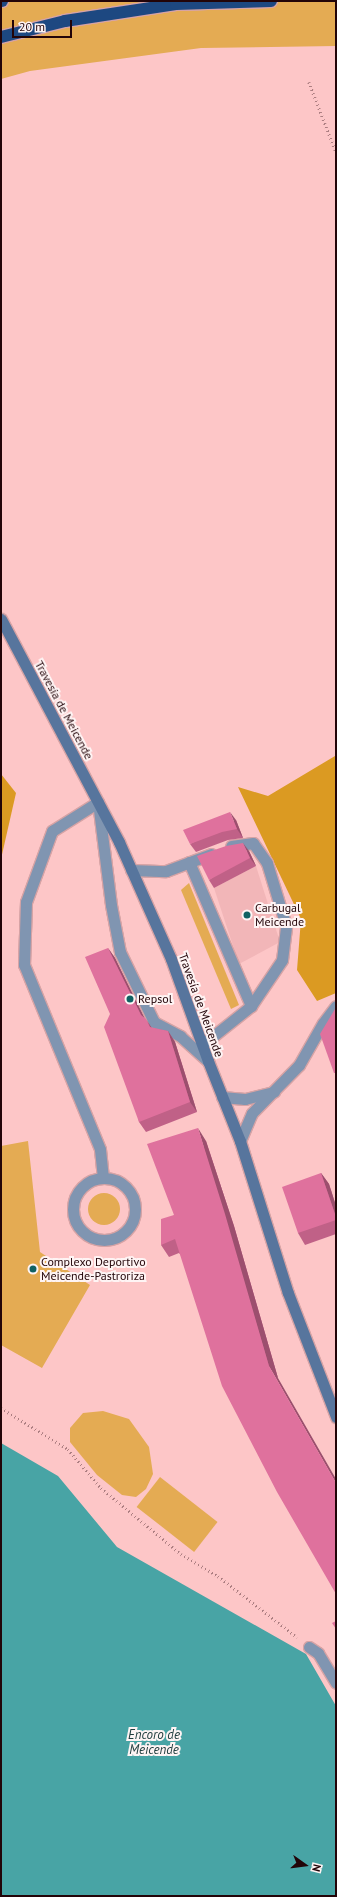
<!DOCTYPE html>
<meta charset="utf-8">
<style>
body{margin:0}
#map{position:relative;width:337px;height:1897px;overflow:hidden;background:#fdc6c7;font-family:"PT Sans",sans-serif}
div>[style]{position:absolute}
[style*='--x']{left:calc(var(--x)*1px);top:calc(var(--y)*1px);width:calc(var(--w)*1px);rotate:calc(var(--a)*1deg)}
.built>*{inset:0;background:#f2b6b8}
.green>*{inset:0;background:#e4ab53;transform-origin:0 0}
.round{border-radius:50%}
.forest>*{inset:0;background:#db9a22}
.water>*{inset:0;background:#48a4a5}
.path>*{height:2.5px;margin-top:-1.25px;transform-origin:0;background:repeating-linear-gradient(90deg,#ac7e81 0 1px,transparent 0 4px)}
.roads{filter:drop-shadow(1px 0 #d6a3a5) drop-shadow(-1px 0 #d6a3a5) drop-shadow(0 1px #d6a3a5) drop-shadow(0 -1px #d6a3a5)}
.service>*{height:11px;margin:-5.5px;padding:0 5.5px;transform-origin:5.5px;border-radius:5.5px;background:#8095b1}
.service>.ring{margin:-5.5px;padding:0;box-sizing:content-box;background:none;border:11px solid #8095b1;border-radius:50%}
.minor>*{height:11px;margin:-5.5px;padding:0 5.5px;transform-origin:5.5px;border-radius:5.5px;background:#8095b1}
.secondary>*{height:11px;margin:-5.5px;padding:0 5.5px;transform-origin:5.5px;border-radius:5.5px;background:#57759d}
.motorway>*{height:12px;margin:-6px;padding:0 6px;transform-origin:6px;border-radius:6px;background:#1d4881}
.wall>*{inset:0;background:#c06187}
.shaded-wall>*{inset:0;background:#9c4f6e}
.building>*{inset:0;background:#df719d}
.dots>*{width:11px;height:11px;translate:-50% -50%;box-sizing:border-box;border:2px solid #fef4f4;border-radius:50%}
span{translate:-50% -50%;white-space:nowrap;text-align:center;line-height:1.15;-webkit-text-stroke:4px #fef4f4;paint-order:stroke}
.street-label{font-size:12px;color:#220408}
.poi-label{font-size:12px;color:#220408}
.left{translate:0 -50%;text-align:left}
.water-label{font-size:13px;color:#1f3c3d;font-style:italic}
.frame{position:absolute;inset:0;border:2px solid #220408;pointer-events:none}
.north{position:absolute;left:285px;top:1845px;width:40px;height:40px;-webkit-text-stroke:3px #fef4f4;paint-order:stroke;rotate:104deg;font-size:11px;font-weight:700;line-height:16px;text-align:center;color:#220408}
.north::after{content:'';display:block;margin:auto;width:14px;height:18px;background:#220408;clip-path:polygon(50% 0,100% 100%,50% 72%,0 100%)}
.scale{position:absolute;left:12px;top:20px;width:60px;height:18px;box-sizing:border-box;border:2px solid #220408;border-top:0;padding-left:5px;font-size:12px;line-height:14px;white-space:nowrap;color:#220408;-webkit-text-stroke:3px #fef4f4;paint-order:stroke}
</style>
<div id="map">
<div class="built">
<i style="clip-path:polygon(256px 866px,280px 942px,239px 964px,214px 888px)"></i>
</div>
<div class="green">
<i style="clip-path:polygon(1px 1px,336px 1px,336px 46px,201px 48px,30px 71px,1px 79px)"></i>
<i style="clip-path:polygon(189px 883px,239px 1005px,231px 1009px,181px 890px)"></i>
<i style="clip-path:polygon(28px 1141px,40px 1252px,90px 1285px,42px 1368px,1px 1345px,1px 1146px)"></i>
<i class="round" style="left:88px;top:1193px;width:32px;height:32px"></i>
<i style="clip-path:polygon(103px 1411px,129px 1419px,149px 1447px,153px 1474px,146px 1489px,136px 1497px,122px 1495px,97px 1475px,70px 1442px,70px 1428px,83px 1413px)"></i>
<i style="left:160px;top:1477px;width:73px;height:38px;rotate:38deg"></i>
</div>
<div class="forest">
<i style="clip-path:polygon(335px 756px,336px 993px,317px 1001px,297px 970px,301px 919px,238px 787px,268px 796px)"></i>
<i style="clip-path:polygon(1px 774px,16px 793px,1px 859px)"></i>
</div>
<div class="water">
<i style="clip-path:polygon(1px 1443px,58px 1476px,117px 1547px,306px 1654px,336px 1706px,336px 1896px,1px 1896px)"></i>
</div>
<div class="path">
<i style="--x:309;--y:82;--w:75;--a:68.9"></i>
<i style="--x:1;--y:1408;--w:79;--a:31.5"></i>
<i style="--x:68;--y:1449;--w:51;--a:49.8"></i>
<i style="--x:101;--y:1488;--w:104;--a:39.5"></i>
<i style="--x:181;--y:1554;--w:43;--a:30.7"></i>
<i style="--x:218;--y:1576;--w:100;--a:37.7"></i>
</div>
<div class="roads">
<div class="service">
<i style="--x:189;--y:862;--w:157;--a:66.7"></i>
<i style="--x:131;--y:870;--w:35;--a:2"></i>
<i style="--x:166;--y:871;--w:48;--a:-20.7"></i>
<i style="--x:202;--y:1045;--w:63;--a:-38.5"></i>
<i style="--x:251;--y:1006;--w:55;--a:-56"></i>
<i style="--x:282;--y:960;--w:34;--a:-83"></i>
<i style="--x:286;--y:926;--w:66;--a:-106.8"></i>
<i style="--x:267;--y:863;--w:24;--a:-125"></i>
<i style="--x:253;--y:843;--w:22;--a:172"></i>
<i style="--x:103;--y:1178;--w:29;--a:-96"></i>
<i style="--x:100;--y:1149;--w:199;--a:-112.4"></i>
<i style="--x:24;--y:965;--w:63;--a:-88.2"></i>
<i style="--x:26;--y:902;--w:76;--a:-69.9"></i>
<i style="--x:52;--y:831;--w:54;--a:-32.2"></i>
<i style="--x:98;--y:802;--w:104;--a:82.8"></i>
<i style="--x:111;--y:905;--w:48;--a:79.2"></i>
<i style="--x:120;--y:952;--w:78;--a:64.1"></i>
<i style="--x:154;--y:1022;--w:30;--a:28"></i>
<i style="--x:180;--y:1036;--w:38;--a:42"></i>
<i class="ring" style="left:73px;top:1178px;width:51px;height:51px"></i>
</div>
<div class="minor">
<i style="--x:222;--y:1097;--w:23;--a:5"></i>
<i style="--x:245;--y:1099;--w:30;--a:-14"></i>
<i style="--x:240;--y:1141;--w:30;--a:-67"></i>
<i style="--x:252;--y:1113;--w:67;--a:-45.6"></i>
<i style="--x:299;--y:1065;--w:48;--a:-60.3"></i>
<i style="--x:323;--y:1023;--w:21;--a:-53"></i>
<i style="--x:309;--y:1647;--w:11;--a:34"></i>
<i style="--x:318;--y:1653;--w:35;--a:59"></i>
</div>
<div class="secondary">
<i style="--x:1;--y:619;--w:252;--a:62.1"></i>
<i style="--x:119;--y:842;--w:128;--a:66"></i>
<i style="--x:171;--y:959;--w:109;--a:70.1"></i>
<i style="--x:208;--y:1061;--w:86;--a:68.2"></i>
<i style="--x:240;--y:1141;--w:159;--a:72.5"></i>
<i style="--x:288;--y:1293;--w:133;--a:68.8"></i>
</div>
<div class="motorway">
<i style="--x:1;--y:1;--w:1;--a:0"></i>
<i style="--x:1;--y:37;--w:66;--a:-14"></i>
<i style="--x:65;--y:21;--w:112;--a:-8.7"></i>
<i style="--x:176;--y:4;--w:95;--a:-1.8"></i>
</div>
</div>
<div class="wall">
<i style="clip-path:polygon(236px 820px,243px 838px,228px 840px,196px 852px,190px 844px)"></i>
<i style="clip-path:polygon(249px 851px,256px 866px,214px 888px,209px 880px)"></i>
<i style="clip-path:polygon(108px 948px,115px 958px,144px 1018px,152px 1028px,168px 1031px,175px 1042px,197px 1112px,146px 1132px,139px 1122px)"></i>
<i style="clip-path:polygon(206px 1141px,234px 1226px,278px 1378px,179px 1253px,169px 1257px,161px 1245px)"></i>
<i style="clip-path:polygon(321px 1173px,329px 1184px,336px 1206px,336px 1234px,305px 1245px,298px 1233px)"></i>
</div>
<div class="shaded-wall">
<i style="clip-path:polygon(230px 812px,236px 820px,243px 838px,237px 829px)"></i>
<i style="clip-path:polygon(243px 843px,249px 851px,256px 866px,250px 858px)"></i>
<i style="clip-path:polygon(108px 948px,115px 958px,148px 1025px,141px 1015px)"></i>
<i style="clip-path:polygon(146px 1019px,153px 1030px,150px 1027px)"></i>
<i style="clip-path:polygon(168px 1031px,175px 1042px,197px 1112px,190px 1102px)"></i>
<i style="clip-path:polygon(198px 1128px,206px 1141px,234px 1226px,278px 1378px,336px 1479px,336px 1483px,269px 1366px)"></i>
<i style="clip-path:polygon(321px 1173px,329px 1184px,336px 1206px,336px 1217px)"></i>
</div>
<div class="building">
<i style="clip-path:polygon(230px 812px,237px 829px,222px 832px,190px 844px,183px 830px)"></i>
<i style="clip-path:polygon(243px 843px,250px 858px,209px 880px,197px 856px,226px 846px)"></i>
<i style="clip-path:polygon(108px 948px,141px 1015px,146px 1019px,150px 1027px,168px 1031px,190px 1102px,139px 1122px,104px 1027px,110px 1014px,85px 957px)"></i>
<i style="clip-path:polygon(335px 1009px,336px 1009px,336px 1073px,334px 1073px,320px 1034px)"></i>
<i style="clip-path:polygon(198px 1128px,225px 1214px,269px 1366px,336px 1483px,336px 1594px,277px 1492px,222px 1386px,175px 1239px,161px 1245px,161px 1219px,174px 1215px,147px 1144px)"></i>
<i style="clip-path:polygon(321px 1173px,336px 1217px,336px 1220px,298px 1233px,282px 1187px)"></i>
<i style="clip-path:polygon(336px 1621px,336px 1629px,332px 1623px)"></i>
</div>
<div class="dots">
<i style="left:247px;top:915px;background:#106263"></i>
<i style="left:130px;top:999px;background:#106263"></i>
<i style="left:33px;top:1269px;background:#106263"></i>
</div>
<div class="street-label">
<span style="left:64px;top:710px;rotate:62deg">Travesía de Meicende</span>
<span style="left:201px;top:1005px;rotate:70deg">Travesía de Meicende</span>
</div>
<div class="poi-label">
<span class="left" style="left:255px;top:915px">Carbugal<br>Meicende</span>
<span class="left" style="left:138px;top:999px">Repsol</span>
<span class="left" style="left:41px;top:1269px">Complexo Deportivo<br>Meicende-Pastroriza</span>
</div>
<div class="water-label">
<span style="left:154px;top:1743px">Encoro de<br>Meicende</span>
</div>
<div class="frame"></div>
<div class="north">N</div>
<div class="scale">20 m</div>
</div>
